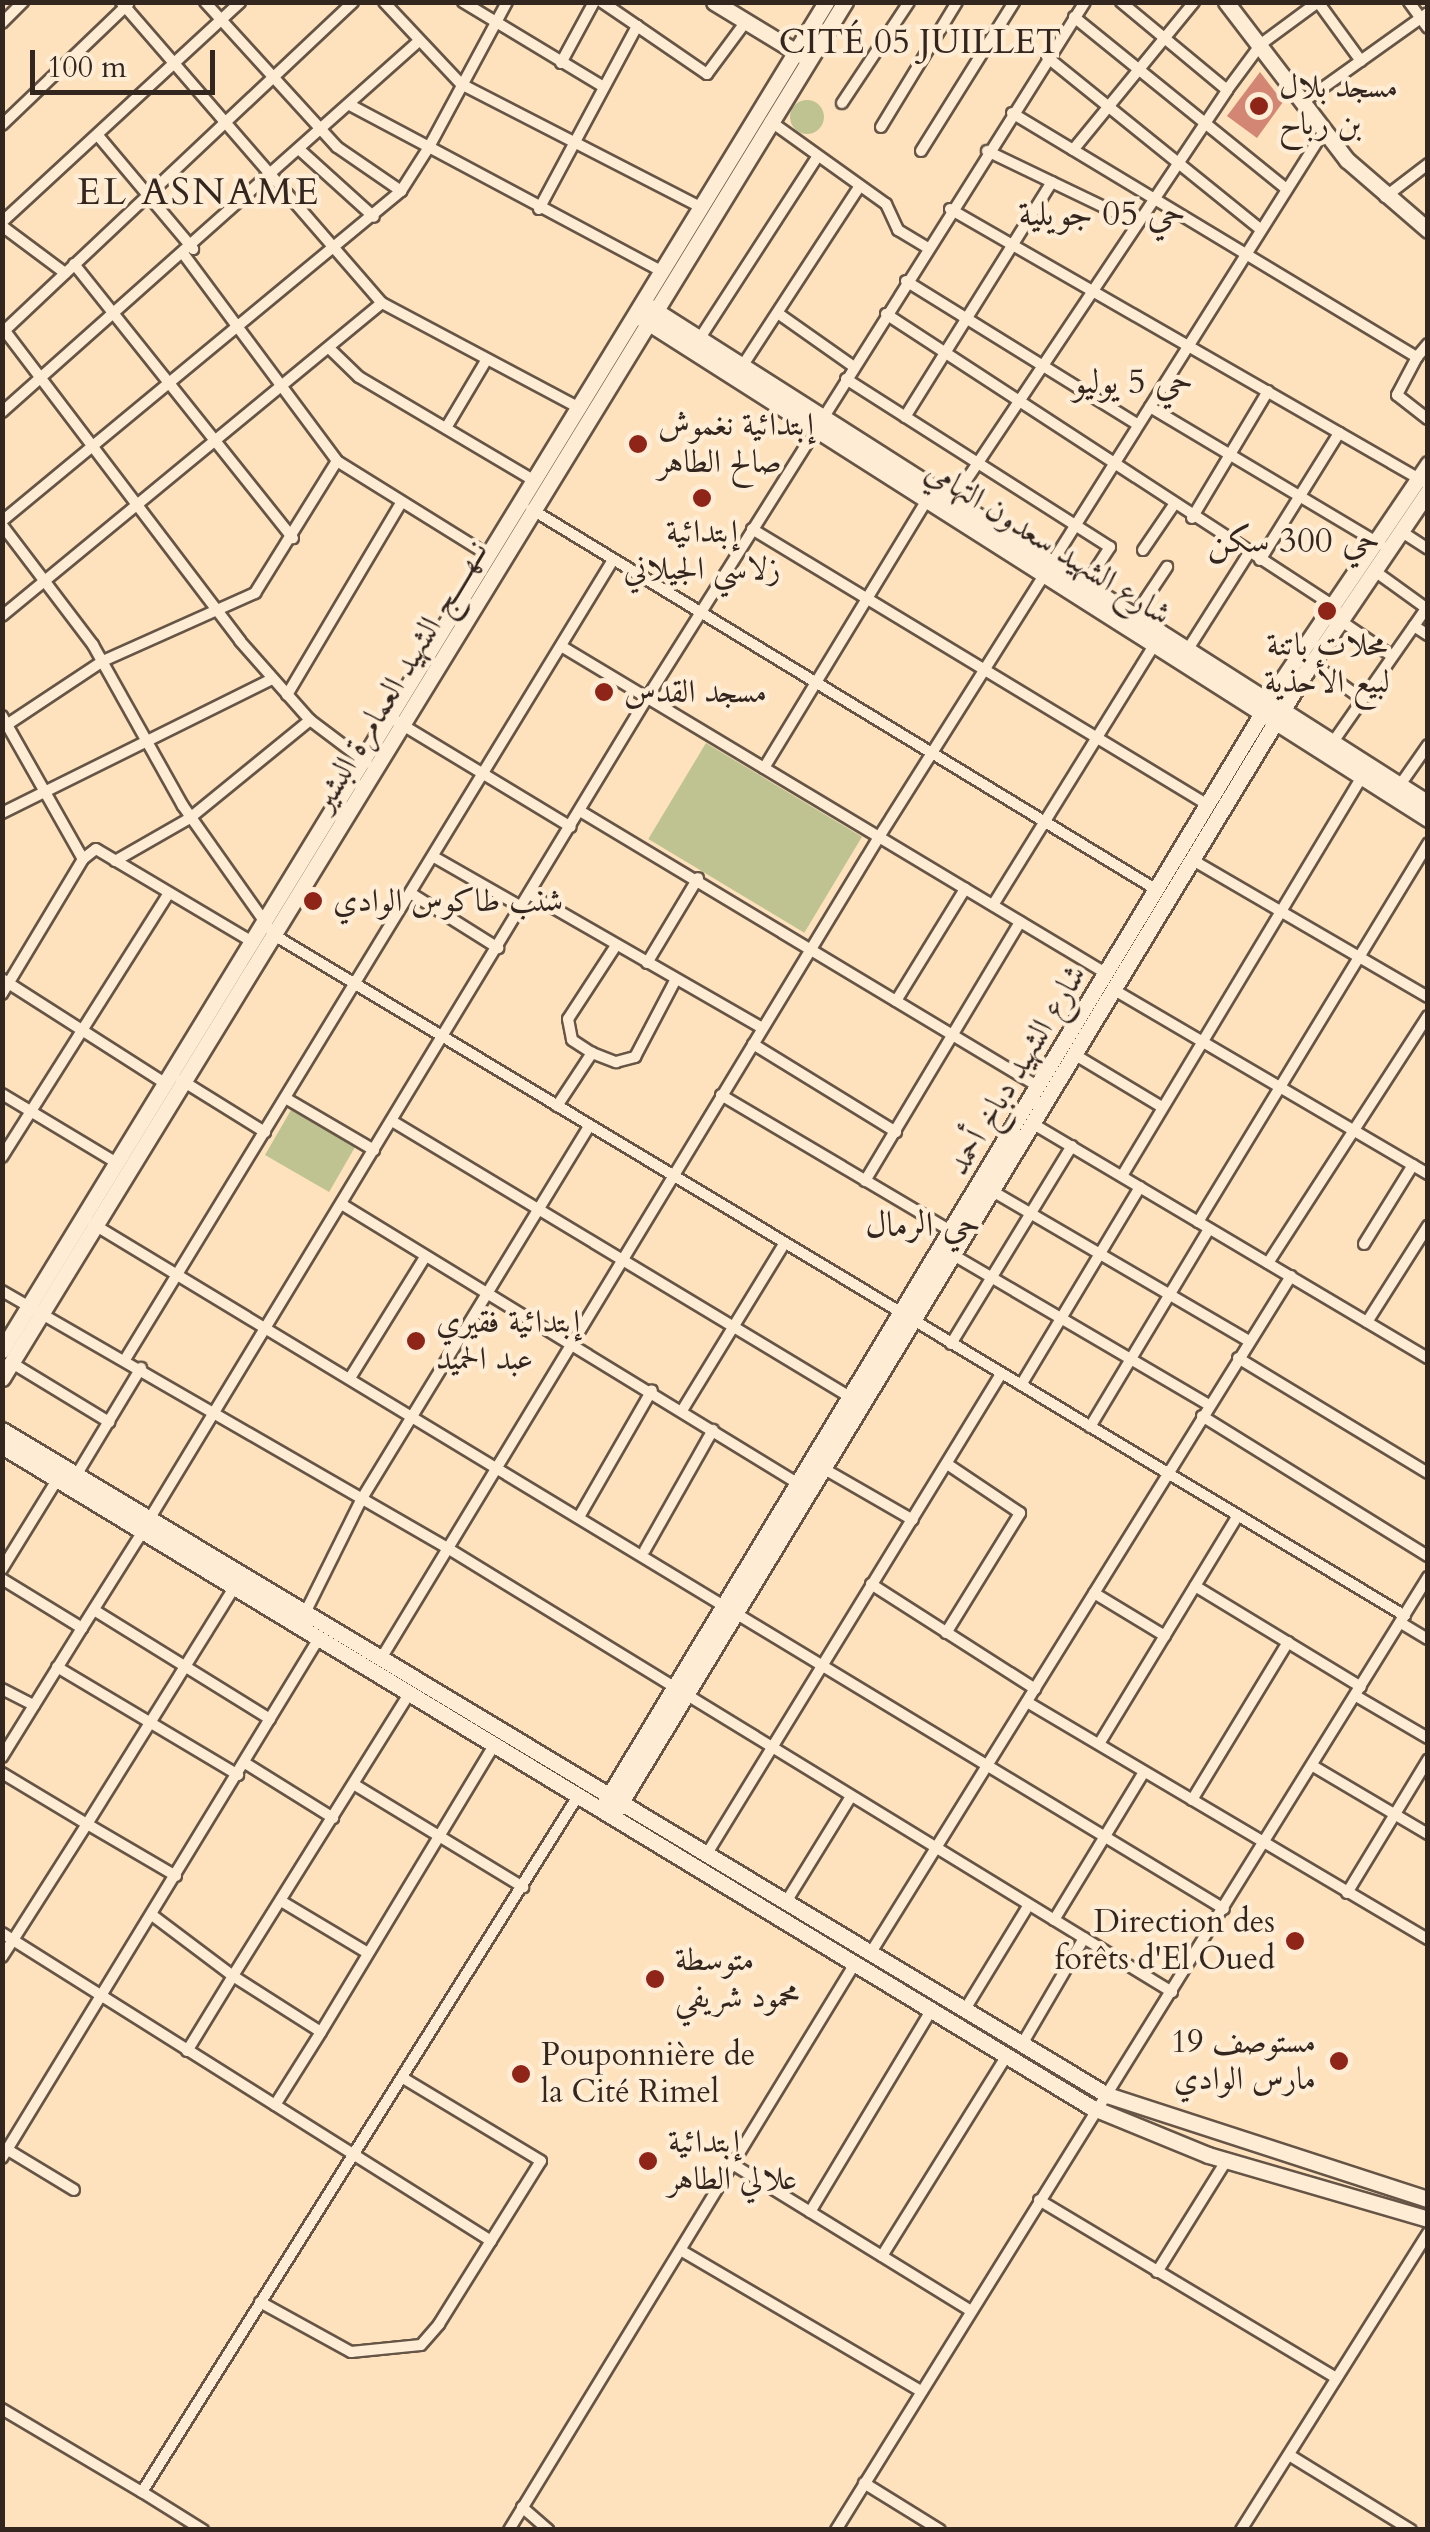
<!DOCTYPE html>
<meta charset="utf-8">
<style>
body{margin:0}
#map{position:relative;width:1430px;height:2532px;overflow:hidden;background:#fde2bd;font-family:Cardo,Amiri,serif}
div>[style]{position:absolute}
[style*='--x']{left:calc(var(--x)*1px);top:calc(var(--y)*1px);width:calc(var(--w)*1px);rotate:calc(var(--a)*1deg)}
.green>*{inset:0;background:#bfc392;transform-origin:0 0}
.round{border-radius:50%}
.building>*{inset:0;background:#d38674}
.roads{filter:drop-shadow(2px 0 #665546) drop-shadow(-2px 0 #665546) drop-shadow(0 2px #665546) drop-shadow(0 -2px #665546)}
.street>*{height:10px;margin:-5px;padding:0 5px;transform-origin:5px;border-radius:5px;background:#feecd4}
.secondary>*{height:15px;margin:-7.5px;padding:0 7.5px;transform-origin:7.5px;border-radius:7.5px;background:#feecd4}
.dots>*{width:28px;height:28px;translate:-50% -50%;box-sizing:border-box;border:5px solid #feecd4;border-radius:50%}
span{translate:-50% -50%;white-space:nowrap;text-align:center;line-height:1.15;-webkit-text-stroke:9px #feecd4;paint-order:stroke}
.poi-label{font-size:32px;color:#33261f}
.left{translate:0 -50%;text-align:left}
.right{translate:-100% -50%;text-align:right}
.street-label{font-size:32px;color:#33261f}
.neighbourhood-label{font-size:35px;color:#33261f}
.quarter-label{font-size:38px;color:#33261f;letter-spacing:2.5px}
.frame{position:absolute;inset:0;border:5px solid #33261f;pointer-events:none}
.scale{position:absolute;left:30px;top:50px;width:185px;height:45px;box-sizing:border-box;border:5px solid #33261f;border-top:0;padding-left:12px;font-size:30px;line-height:35px;white-space:nowrap;color:#33261f;-webkit-text-stroke:8px #feecd4;paint-order:stroke}
</style>
<div id="map">
<div class="green">
<i class="round" style="left:790px;top:100px;width:34px;height:34px"></i>
<i style="left:706px;top:743px;width:182px;height:112px;rotate:31deg"></i>
<i style="left:291px;top:1110px;width:74px;height:52px;rotate:30deg"></i>
</div>
<div class="building">
<i style="clip-path:polygon(1260px 72px,1283px 102px,1257px 138px,1227px 116px)"></i>
</div>
<div class="roads">
<div class="street">
<i style="--x:121;--y:2;--w:398;--a:49.1"></i>
<i style="--x:382;--y:303;--w:225;--a:28"></i>
<i style="--x:205;--y:2;--w:196;--a:47.7"></i>
<i style="--x:337;--y:147;--w:78;--a:34.5"></i>
<i style="--x:384;--y:2;--w:112;--a:46.8"></i>
<i style="--x:461;--y:84;--w:271;--a:27.2"></i>
<i style="--x:463;--y:2;--w:162;--a:31.1"></i>
<i style="--x:507;--y:2;--w:165;--a:118.3"></i>
<i style="--x:429;--y:147;--w:265;--a:28.1"></i>
<i style="--x:602;--y:2;--w:42;--a:34.4"></i>
<i style="--x:1121;--y:2;--w:138;--a:39.7"></i>
<i style="--x:1318;--y:2;--w:73;--a:53.9"></i>
<i style="--x:1409;--y:2;--w:32;--a:54"></i>
<i style="--x:1074;--y:17;--w:272;--a:39"></i>
<i style="--x:2;--y:23;--w:30;--a:-45"></i>
<i style="--x:1047;--y:57;--w:274;--a:38.9"></i>
<i style="--x:561;--y:63;--w:69;--a:-61.6"></i>
<i style="--x:1303;--y:102;--w:153;--a:-35.5"></i>
<i style="--x:842;--y:103;--w:121;--a:-56.4"></i>
<i style="--x:1012;--y:113;--w:473;--a:31.1"></i>
<i style="--x:1417;--y:357;--w:17;--a:-50"></i>
<i style="--x:770;--y:121;--w:143;--a:35.6"></i>
<i style="--x:886;--y:204;--w:29;--a:65"></i>
<i style="--x:898;--y:230;--w:33;--a:31"></i>
<i style="--x:2;--y:125;--w:175;--a:-43.8"></i>
<i style="--x:881;--y:127;--w:146;--a:-58.7"></i>
<i style="--x:100;--y:138;--w:145;--a:50"></i>
<i style="--x:1073;--y:150;--w:191;--a:-50.7"></i>
<i style="--x:301;--y:151;--w:98;--a:42.1"></i>
<i style="--x:921;--y:151;--w:176;--a:-58"></i>
<i style="--x:987;--y:151;--w:162;--a:25.6"></i>
<i style="--x:1385;--y:197;--w:54;--a:-37.5"></i>
<i style="--x:539;--y:209;--w:208;--a:-61.8"></i>
<i style="--x:637;--y:26;--w:85;--a:34.4"></i>
<i style="--x:707;--y:74;--w:62;--a:-53.5"></i>
<i style="--x:950;--y:209;--w:551;--a:29.91"></i>
<i style="--x:2;--y:222;--w:324;--a:-42.7"></i>
<i style="--x:2;--y:226;--w:79;--a:36.7"></i>
<i style="--x:185;--y:256;--w:255;--a:53.4"></i>
<i style="--x:337;--y:461;--w:178;--a:31.9"></i>
<i style="--x:74;--y:264;--w:351;--a:51.4"></i>
<i style="--x:906;--y:281;--w:273;--a:31.8"></i>
<i style="--x:779;--y:314;--w:92;--a:35.2"></i>
<i style="--x:886;--y:314;--w:533;--a:33.12"></i>
<i style="--x:2;--y:327;--w:394;--a:52.8"></i>
<i style="--x:240;--y:641;--w:106;--a:48.5"></i>
<i style="--x:310;--y:720;--w:71;--a:37"></i>
<i style="--x:3;--y:332;--w:481;--a:-43.3"></i>
<i style="--x:700;--y:338;--w:213;--a:-57.1"></i>
<i style="--x:330;--y:349;--w:40;--a:44"></i>
<i style="--x:359;--y:377;--w:204;--a:30.6"></i>
<i style="--x:1417;--y:357;--w:43;--a:117.8"></i>
<i style="--x:1397;--y:395;--w:39;--a:38"></i>
<i style="--x:743;--y:365;--w:212;--a:-56.9"></i>
<i style="--x:846;--y:379;--w:313;--a:32.5"></i>
<i style="--x:1110;--y:547;--w:44;--a:123"></i>
<i style="--x:1150;--y:407;--w:268;--a:30.8"></i>
<i style="--x:2;--y:412;--w:558;--a:-41.66"></i>
<i style="--x:905;--y:417;--w:277;--a:-58"></i>
<i style="--x:446;--y:428;--w:80;--a:-59.3"></i>
<i style="--x:953;--y:500;--w:493;--a:-56.2"></i>
<i style="--x:1227;--y:90;--w:57;--a:-53.5"></i>
<i style="--x:1261;--y:44;--w:71;--a:-36.4"></i>
<i style="--x:531;--y:509;--w:733;--a:31.33"></i>
<i style="--x:1192;--y:518;--w:148;--a:-59.1"></i>
<i style="--x:2;--y:521;--w:518;--a:-39.59"></i>
<i style="--x:401;--y:191;--w:52;--a:-57.5"></i>
<i style="--x:429;--y:147;--w:89;--a:-152"></i>
<i style="--x:2;--y:525;--w:151;--a:52.8"></i>
<i style="--x:93;--y:645;--w:184;--a:60.8"></i>
<i style="--x:183;--y:806;--w:158;--a:54.8"></i>
<i style="--x:274;--y:935;--w:1320;--a:31.05"></i>
<i style="--x:752;--y:529;--w:533;--a:31.18"></i>
<i style="--x:1402;--y:532;--w:31;--a:33"></i>
<i style="--x:1143;--y:550;--w:53;--a:-55.7"></i>
<i style="--x:1260;--y:560;--w:150;--a:-58.1"></i>
<i style="--x:1376;--y:572;--w:62;--a:35.8"></i>
<i style="--x:1135;--y:615;--w:58;--a:-56.3"></i>
<i style="--x:2;--y:616;--w:492;--a:-39.5"></i>
<i style="--x:1341;--y:621;--w:62;--a:34.5"></i>
<i style="--x:1414;--y:626;--w:17;--a:33"></i>
<i style="--x:561;--y:646;--w:637;--a:30.99"></i>
<i style="--x:1188;--y:649;--w:114;--a:-57.6"></i>
<i style="--x:1312;--y:663;--w:62;--a:35.8"></i>
<i style="--x:287;--y:695;--w:223;--a:-59.3"></i>
<i style="--x:2;--y:716;--w:164;--a:60.5"></i>
<i style="--x:83;--y:859;--w:16;--a:-38"></i>
<i style="--x:96;--y:849;--w:184;--a:30.7"></i>
<i style="--x:391;--y:718;--w:210;--a:31.2"></i>
<i style="--x:2;--y:728;--w:121;--a:-33.6"></i>
<i style="--x:103;--y:661;--w:167;--a:-24.1"></i>
<i style="--x:255;--y:593;--w:155;--a:-58.2"></i>
<i style="--x:1333;--y:742;--w:166;--a:-55.1"></i>
<i style="--x:764;--y:768;--w:314;--a:-58.7"></i>
<i style="--x:1400;--y:785;--w:49;--a:-55"></i>
<i style="--x:580;--y:811;--w:536;--a:31.02"></i>
<i style="--x:2;--y:813;--w:301;--a:-26.4"></i>
<i style="--x:434;--y:857;--w:103;--a:29.8"></i>
<i style="--x:115;--y:861;--w:86;--a:-29.8"></i>
<i style="--x:190;--y:818;--w:155;--a:-39.2"></i>
<i style="--x:1196;--y:862;--w:268;--a:30.2"></i>
<i style="--x:412;--y:894;--w:102;--a:32.1"></i>
<i style="--x:531;--y:895;--w:267;--a:29.9"></i>
<i style="--x:993;--y:905;--w:309;--a:-58.2"></i>
<i style="--x:615;--y:947;--w:86;--a:123.1"></i>
<i style="--x:568;--y:1019;--w:21;--a:79"></i>
<i style="--x:572;--y:1040;--w:24;--a:33"></i>
<i style="--x:592;--y:1053;--w:26;--a:21"></i>
<i style="--x:616;--y:1062;--w:20;--a:-15"></i>
<i style="--x:635;--y:1057;--w:88;--a:-62.3"></i>
<i style="--x:647;--y:963;--w:99;--a:-59"></i>
<i style="--x:2;--y:979;--w:195;--a:32.6"></i>
<i style="--x:1116;--y:991;--w:362;--a:30.4"></i>
<i style="--x:2;--y:994;--w:157;--a:-59"></i>
<i style="--x:896;--y:1001;--w:132;--a:-58.4"></i>
<i style="--x:753;--y:1044;--w:168;--a:31.6"></i>
<i style="--x:1077;--y:1056;--w:99;--a:31"></i>
<i style="--x:181;--y:1080;--w:99;--a:31.8"></i>
<i style="--x:2;--y:1094;--w:134;--a:31"></i>
<i style="--x:721;--y:1095;--w:269;--a:30.6"></i>
<i style="--x:287;--y:1099;--w:101;--a:30.4"></i>
<i style="--x:557;--y:1106;--w:64;--a:-56.6"></i>
<i style="--x:392;--y:1121;--w:535;--a:31.07"></i>
<i style="--x:1035;--y:1125;--w:457;--a:30.7"></i>
<i style="--x:2;--y:1157;--w:312;--a:-57.7"></i>
<i style="--x:1122;--y:1176;--w:470;--a:-59"></i>
<i style="--x:865;--y:1181;--w:302;--a:-59.1"></i>
<i style="--x:994;--y:1192;--w:295;--a:30.3"></i>
<i style="--x:343;--y:1205;--w:532;--a:31.48"></i>
<i style="--x:1198;--y:1222;--w:443;--a:-58.7"></i>
<i style="--x:93;--y:1224;--w:1322;--a:31.2"></i>
<i style="--x:1364;--y:1244;--w:93;--a:-58.2"></i>
<i style="--x:955;--y:1256;--w:294;--a:30.4"></i>
<i style="--x:1268;--y:1263;--w:294;--a:-57.1"></i>
<i style="--x:2;--y:1291;--w:516;--a:29.99"></i>
<i style="--x:449;--y:1549;--w:848;--a:31.5"></i>
<i style="--x:1367;--y:1322;--w:114;--a:-57.6"></i>
<i style="--x:951;--y:1344;--w:232;--a:-58.6"></i>
<i style="--x:126;--y:1358;--w:935;--a:-58.61"></i>
<i style="--x:1238;--y:1358;--w:222;--a:31.2"></i>
<i style="--x:12;--y:1363;--w:114;--a:31.3"></i>
<i style="--x:350;--y:1378;--w:142;--a:-58.2"></i>
<i style="--x:1021;--y:1385;--w:231;--a:-59"></i>
<i style="--x:683;--y:1409;--w:193;--a:-58.5"></i>
<i style="--x:1202;--y:1416;--w:266;--a:31.8"></i>
<i style="--x:1090;--y:1427;--w:231;--a:-59"></i>
<i style="--x:826;--y:1470;--w:100;--a:29.9"></i>
<i style="--x:77;--y:1474;--w:124;--a:-58.9"></i>
<i style="--x:579;--y:1517;--w:146;--a:-60.1"></i>
<i style="--x:150;--y:1518;--w:959;--a:-58.78"></i>
<i style="--x:647;--y:698;--w:822;--a:-57.82"></i>
<i style="--x:645;--y:1550;--w:138;--a:-60.5"></i>
<i style="--x:2;--y:1569;--w:105;--a:-58.3"></i>
<i style="--x:2;--y:1579;--w:94;--a:31.5"></i>
<i style="--x:82;--y:1628;--w:115;--a:-57.8"></i>
<i style="--x:871;--y:1584;--w:195;--a:32.6"></i>
<i style="--x:1195;--y:1586;--w:194;--a:31.3"></i>
<i style="--x:1094;--y:1593;--w:83;--a:31.2"></i>
<i style="--x:94;--y:1610;--w:207;--a:31.8"></i>
<i style="--x:306;--y:1611;--w:124;--a:-63.6"></i>
<i style="--x:361;--y:1500;--w:438;--a:-58.6"></i>
<i style="--x:1401;--y:1623;--w:31;--a:31"></i>
<i style="--x:946;--y:1633;--w:141;--a:-58.3"></i>
<i style="--x:1020;--y:1513;--w:88;--a:-146.1"></i>
<i style="--x:382;--y:1657;--w:959;--a:-58.78"></i>
<i style="--x:879;--y:837;--w:835;--a:-57.78"></i>
<i style="--x:57;--y:1667;--w:211;--a:30.8"></i>
<i style="--x:2;--y:1689;--w:36;--a:27"></i>
<i style="--x:409;--y:1694;--w:332;--a:122"></i>
<i style="--x:233;--y:1976;--w:104;--a:32.5"></i>
<i style="--x:321;--y:2032;--w:331;--a:-58.9"></i>
<i style="--x:1356;--y:1696;--w:83;--a:30.3"></i>
<i style="--x:1027;--y:1702;--w:466;--a:30.6"></i>
<i style="--x:1099;--y:1744;--w:266;--a:-58.7"></i>
<i style="--x:2;--y:1757;--w:152;--a:-58.2"></i>
<i style="--x:245;--y:1763;--w:104;--a:32"></i>
<i style="--x:1313;--y:1766;--w:134;--a:30.6"></i>
<i style="--x:2;--y:1773;--w:99;--a:31"></i>
<i style="--x:87;--y:1824;--w:138;--a:122.5"></i>
<i style="--x:13;--y:1940;--w:565;--a:32.2"></i>
<i style="--x:355;--y:1785;--w:197;--a:31.3"></i>
<i style="--x:1192;--y:1800;--w:185;--a:-58.7"></i>
<i style="--x:708;--y:1852;--w:561;--a:-58.49"></i>
<i style="--x:176;--y:1876;--w:103;--a:-149.7"></i>
<i style="--x:87;--y:1824;--w:278;--a:-58.1"></i>
<i style="--x:1347;--y:1893;--w:156;--a:-58.7"></i>
<i style="--x:281;--y:1901;--w:101;--a:30.9"></i>
<i style="--x:786;--y:1902;--w:122;--a:-58.4"></i>
<i style="--x:152;--y:1915;--w:101;--a:37"></i>
<i style="--x:233;--y:1976;--w:88;--a:121.5"></i>
<i style="--x:1054;--y:1920;--w:173;--a:-58.7"></i>
<i style="--x:2;--y:1933;--w:13;--a:32"></i>
<i style="--x:13;--y:1940;--w:20;--a:123"></i>
<i style="--x:870;--y:1954;--w:798;--a:-58.16"></i>
<i style="--x:964;--y:2011;--w:123;--a:-58.6"></i>
<i style="--x:1021;--y:2046;--w:125;--a:-59.7"></i>
<i style="--x:275;--y:2105;--w:86;--a:-57.8"></i>
<i style="--x:8;--y:2150;--w:77;--a:31.2"></i>
<i style="--x:2;--y:2158;--w:609;--a:-58.63"></i>
<i style="--x:734;--y:2165;--w:277;--a:31.6"></i>
<i style="--x:1039;--y:2200;--w:346;--a:30.9"></i>
<i style="--x:810;--y:2212;--w:235;--a:-59"></i>
<i style="--x:682;--y:2251;--w:277;--a:30.4"></i>
<i style="--x:882;--y:2256;--w:234;--a:-58.1"></i>
<i style="--x:1157;--y:2272;--w:131;--a:-58.1"></i>
<i style="--x:260;--y:2302;--w:104;--a:28.8"></i>
<i style="--x:351;--y:2352;--w:70;--a:-5.7"></i>
<i style="--x:421;--y:2345;--w:28;--a:-49"></i>
<i style="--x:439;--y:2324;--w:192;--a:-58"></i>
<i style="--x:541;--y:2161;--w:161;--a:-149"></i>
<i style="--x:2;--y:2409;--w:163;--a:30.7"></i>
<i style="--x:142;--y:2492;--w:818;--a:-57.94"></i>
<i style="--x:1289;--y:2455;--w:143;--a:31.6"></i>
<i style="--x:864;--y:2483;--w:89;--a:31.7"></i>
<i style="--x:142;--y:2492;--w:72;--a:31.9"></i>
<i style="--x:522;--y:2507;--w:35;--a:41"></i>
<i style="--x:509;--y:2530;--w:662;--a:-58.59"></i>
<i style="--x:836;--y:2530;--w:1122;--a:-58.15"></i>
<i style="--x:1241;--y:2530;--w:351;--a:-57.8"></i>
</div>
<div class="secondary">
<i style="--x:714;--y:2;--w:102;--a:31.3"></i>
<i style="--x:1226;--y:2;--w:199;--a:52.6"></i>
<i style="--x:1347;--y:160;--w:107;--a:40.8"></i>
<i style="--x:647;--y:305;--w:926;--a:32.52"></i>
<i style="--x:641;--y:318;--w:933;--a:32.48"></i>
<i style="--x:2;--y:1350;--w:1580;--a:-58.56"></i>
<i style="--x:2;--y:1378;--w:1614;--a:-58.51"></i>
<i style="--x:2;--y:1430;--w:1290;--a:31.04"></i>
<i style="--x:1107;--y:2095;--w:337;--a:18"></i>
<i style="--x:2;--y:1446;--w:1274;--a:31.26"></i>
<i style="--x:1091;--y:2107;--w:126;--a:22.3"></i>
<i style="--x:1208;--y:2155;--w:229;--a:16.2"></i>
<i style="--x:604;--y:1804;--w:1313;--a:-58.9"></i>
<i style="--x:1282;--y:680;--w:261;--a:-55.9"></i>
<i style="--x:615;--y:1812;--w:1332;--a:-58.79"></i>
<i style="--x:1305;--y:673;--w:220;--a:-55.9"></i>
</div>
</div>
<div class="dots">
<i style="left:1259px;top:106px;background:#8f2418"></i>
<i style="left:638px;top:444px;background:#8f2418"></i>
<i style="left:702px;top:498px;background:#8f2418"></i>
<i style="left:1327px;top:611px;background:#8f2418"></i>
<i style="left:604px;top:692px;background:#8f2418"></i>
<i style="left:313px;top:901px;background:#8f2418"></i>
<i style="left:416px;top:1341px;background:#8f2418"></i>
<i style="left:1295px;top:1941px;background:#8f2418"></i>
<i style="left:655px;top:1979px;background:#8f2418"></i>
<i style="left:1339px;top:2061px;background:#8f2418"></i>
<i style="left:521px;top:2074px;background:#8f2418"></i>
<i style="left:648px;top:2161px;background:#8f2418"></i>
</div>
<div class="poi-label">
<span class="left" style="left:1279px;top:106px">مسجد بلال<br>بن رباح</span>
<span class="left" style="left:658px;top:444px">إبتدائية نغموش<br>صالح الطاهر</span>
<span style="left:702px;top:551px">إبتدائية<br>زلاسي الجيلاني</span>
<span style="left:1327px;top:664px">محلات باتنة<br>لبيع الأحذية</span>
<span class="left" style="left:624px;top:692px">مسجد القدس</span>
<span class="left" style="left:333px;top:901px">شنب طاكوس الوادي</span>
<span class="left" style="left:436px;top:1341px">إبتدائية فقيري<br>عبد الحميد</span>
<span class="right" style="left:1275px;top:1941px">Direction des<br>forêts d'El Oued</span>
<span class="left" style="left:675px;top:1979px">متوسطة<br>محمود شريفي</span>
<span class="right" style="left:1316px;top:2061px">مستوصف 19<br>مارس الوادي</span>
<span class="left" style="left:541px;top:2074px">Pouponnière de<br>la Cité Rimel</span>
<span class="left" style="left:668px;top:2161px">إبتدائية<br>علالي الطاهر</span>
</div>
<div class="street-label">
<span style="left:1048px;top:543px;rotate:32deg">شارع الشهيد سعدون التهامي</span>
<span style="left:400px;top:676px;rotate:-59deg">نــهـــــج الشهيد العمامرة البشير</span>
<span style="left:1017px;top:1070px;rotate:-59deg">شارع الشهيد دباخ أحمد</span>
</div>
<div class="neighbourhood-label">
<span style="left:920px;top:42px">CITÉ 05 JUILLET</span>
<span style="left:1102px;top:214px">حي 05 جويلية</span>
<span style="left:1133px;top:382px">حي 5 يوليو</span>
<span style="left:1294px;top:541px">حي 300 سكن</span>
<span style="left:923px;top:1225px">حي الرمال</span>
</div>
<div class="quarter-label">
<span style="left:199px;top:193px">EL ASNAME</span>
</div>
<div class="frame"></div>
<div class="scale">100 m</div>
</div>
